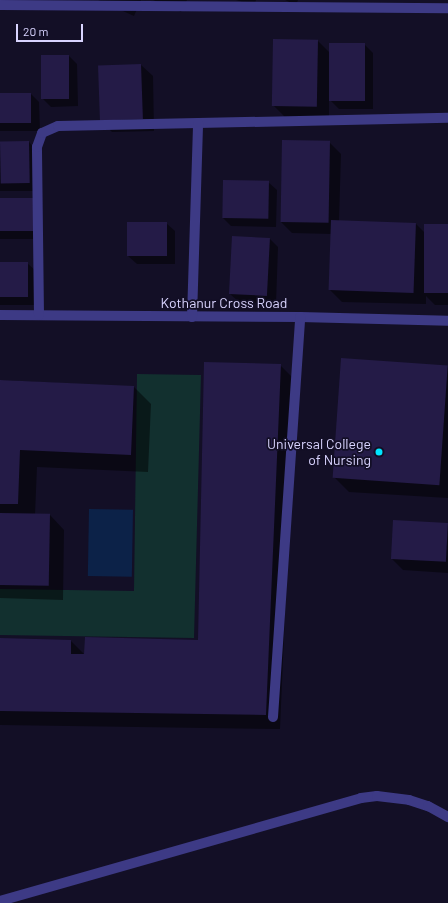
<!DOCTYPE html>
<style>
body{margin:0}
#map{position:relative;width:448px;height:903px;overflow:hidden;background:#130f26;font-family:Barlow,sans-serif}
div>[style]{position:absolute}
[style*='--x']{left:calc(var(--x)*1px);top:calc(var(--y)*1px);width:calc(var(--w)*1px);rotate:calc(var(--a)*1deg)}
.green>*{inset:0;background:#12302f}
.water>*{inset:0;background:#0c2248;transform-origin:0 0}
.shadow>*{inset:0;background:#0007}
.building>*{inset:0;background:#241b47;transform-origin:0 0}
.minor>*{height:10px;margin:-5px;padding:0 5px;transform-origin:5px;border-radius:5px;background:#3d3a85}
.dots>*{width:11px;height:11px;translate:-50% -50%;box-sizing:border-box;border:2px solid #130f26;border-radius:50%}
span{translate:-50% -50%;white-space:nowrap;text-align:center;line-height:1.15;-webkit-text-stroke:3.5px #130f26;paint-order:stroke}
.street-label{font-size:14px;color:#d9d4ff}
.poi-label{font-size:14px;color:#d9d4ff}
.right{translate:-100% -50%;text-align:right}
.scale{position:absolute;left:16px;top:24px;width:67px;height:18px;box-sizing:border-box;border:2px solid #d9d4ff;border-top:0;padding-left:5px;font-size:12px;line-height:14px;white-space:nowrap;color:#d9d4ff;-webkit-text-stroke:3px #130f26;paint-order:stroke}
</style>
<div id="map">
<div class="green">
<i style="clip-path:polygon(137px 374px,201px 375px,194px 638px,0 635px,0 589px,134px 591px)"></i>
</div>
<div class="water">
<i style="left:89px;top:509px;width:44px;height:67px;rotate:1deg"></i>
</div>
<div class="shadow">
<i style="clip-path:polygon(98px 0,141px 0,134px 16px)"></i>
<i style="clip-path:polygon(153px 0,187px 0,181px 12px)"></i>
<i style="clip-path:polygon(236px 0,256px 0,254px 6px)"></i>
<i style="clip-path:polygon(285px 0,298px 0,296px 5px)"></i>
<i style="clip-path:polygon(318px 41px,330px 53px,364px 44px,373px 53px,373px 109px,339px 109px,329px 99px,329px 118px,285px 117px,273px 105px)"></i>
<i style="clip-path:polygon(69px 56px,77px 64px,78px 106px,51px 107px,42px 98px)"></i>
<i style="clip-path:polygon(141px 65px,153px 76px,154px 131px,112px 132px,100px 120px)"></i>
<i style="clip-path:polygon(0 94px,31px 94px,39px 102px,40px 131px,0 131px)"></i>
<i style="clip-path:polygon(29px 142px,37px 151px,38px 191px,0 191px,0 143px)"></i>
<i style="clip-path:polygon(329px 142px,341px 154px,339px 221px,416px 224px,425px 233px,448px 225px,448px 305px,435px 305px,426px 296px,426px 304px,342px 302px,330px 290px,332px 234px,292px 233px,281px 222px)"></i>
<i style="clip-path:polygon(224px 181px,268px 182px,277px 190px,276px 227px,231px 226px,223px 218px)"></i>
<i style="clip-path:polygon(0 200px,42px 239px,0 239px)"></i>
<i style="clip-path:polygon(166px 223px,175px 231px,175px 264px,137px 264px,128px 256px)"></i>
<i style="clip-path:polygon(270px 239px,278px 247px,276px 304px,239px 302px,230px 294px)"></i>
<i style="clip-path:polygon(0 263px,27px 263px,36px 271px,36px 305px,0 305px)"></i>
<i style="clip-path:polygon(280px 365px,295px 380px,280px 729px,0 725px,0 639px,71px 641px,85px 655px,198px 641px)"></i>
<i style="clip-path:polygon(448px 366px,448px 498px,349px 492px,334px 477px)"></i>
<i style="clip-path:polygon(0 380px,134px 387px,151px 404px,148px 472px,37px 467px,35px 515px,50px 515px,64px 530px,63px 600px,0 598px)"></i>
<i style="clip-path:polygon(448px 524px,448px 573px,403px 570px,392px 559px)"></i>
</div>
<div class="building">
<i style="left:273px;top:39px;width:45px;height:67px;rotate:1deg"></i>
<i style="left:365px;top:43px;width:58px;height:36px;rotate:90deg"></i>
<i style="left:41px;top:55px;width:28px;height:44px"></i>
<i style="left:141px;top:64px;width:55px;height:43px;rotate:88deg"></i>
<i style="left:0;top:93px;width:31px;height:30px"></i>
<i style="left:282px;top:140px;width:48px;height:82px;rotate:1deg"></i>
<i style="left:29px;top:141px;width:42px;height:29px;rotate:89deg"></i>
<i style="left:223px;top:180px;width:46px;height:38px;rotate:1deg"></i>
<i style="left:34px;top:198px;width:33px;height:34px;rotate:90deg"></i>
<i style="left:331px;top:220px;width:85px;height:70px;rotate:2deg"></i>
<i style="left:127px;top:222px;width:40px;height:34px"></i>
<i style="left:424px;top:224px;width:24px;height:69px"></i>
<i style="left:232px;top:236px;width:38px;height:58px;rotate:3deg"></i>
<i style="left:0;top:262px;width:28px;height:35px"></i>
<i style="left:341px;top:358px;width:107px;height:120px;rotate:4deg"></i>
<i style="clip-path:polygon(204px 362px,281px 364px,266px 715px,0 711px,0 638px,71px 640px,71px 654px,84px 654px,85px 637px,198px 640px)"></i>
<i style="clip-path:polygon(0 380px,134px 386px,131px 455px,20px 450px,18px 504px,0 504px)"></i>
<i style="left:0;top:513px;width:50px;height:72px;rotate:1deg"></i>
<i style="left:393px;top:520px;width:55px;height:39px;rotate:3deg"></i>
</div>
<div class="minor">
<i style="--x:0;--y:5;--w:448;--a:0.4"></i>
<i style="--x:0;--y:315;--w:300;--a:0.4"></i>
<i style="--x:300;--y:317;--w:148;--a:1.5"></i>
<i style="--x:39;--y:315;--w:168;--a:-90.7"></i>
<i style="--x:37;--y:147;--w:15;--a:-70"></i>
<i style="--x:42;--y:133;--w:17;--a:-24"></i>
<i style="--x:58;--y:126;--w:390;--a:-1.2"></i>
<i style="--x:192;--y:317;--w:194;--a:-88.2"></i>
<i style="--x:273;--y:717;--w:401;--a:-86.1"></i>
<i style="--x:0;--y:901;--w:375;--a:-15.9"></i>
<i style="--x:361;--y:798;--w:16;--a:-7"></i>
<i style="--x:377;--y:796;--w:32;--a:7"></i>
<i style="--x:409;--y:800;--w:20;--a:18"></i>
<i style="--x:428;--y:806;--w:23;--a:29"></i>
</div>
<div class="dots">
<i style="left:379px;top:452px;background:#00e5ff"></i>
</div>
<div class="street-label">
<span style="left:224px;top:303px">Kothanur Cross Road</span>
</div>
<div class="poi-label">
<span class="right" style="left:371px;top:452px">Universal College<br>of Nursing</span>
</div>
<div class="scale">20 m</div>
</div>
